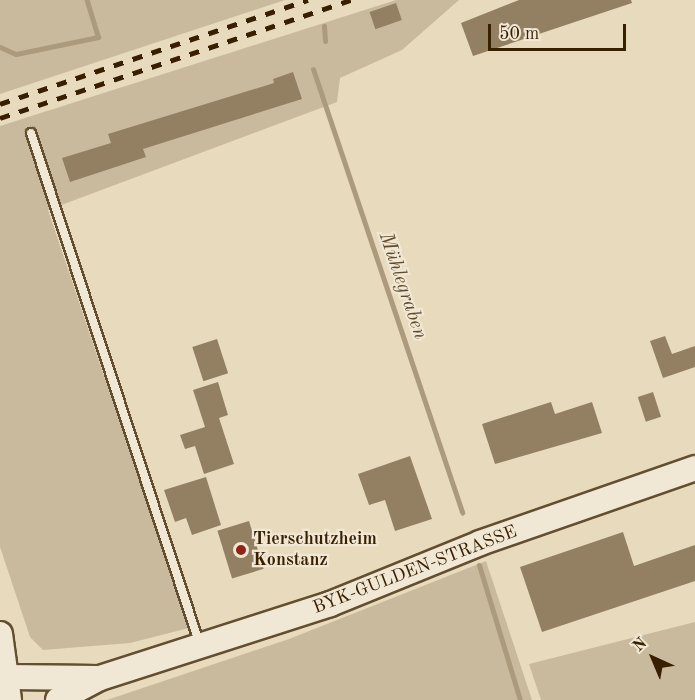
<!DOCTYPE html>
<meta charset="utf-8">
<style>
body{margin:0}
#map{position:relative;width:695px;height:700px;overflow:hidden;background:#e8dabd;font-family:"Old Standard TT",serif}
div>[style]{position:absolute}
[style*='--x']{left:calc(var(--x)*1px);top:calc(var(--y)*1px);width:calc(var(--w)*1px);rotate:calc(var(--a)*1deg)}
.green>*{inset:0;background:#caba9d}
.stream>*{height:5px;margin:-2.5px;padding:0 2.5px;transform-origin:2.5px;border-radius:2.5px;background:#ac9a7d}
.building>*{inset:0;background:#938062;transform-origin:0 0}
.roads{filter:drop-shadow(2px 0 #634e2f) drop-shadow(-2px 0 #634e2f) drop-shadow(0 2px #634e2f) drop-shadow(0 -2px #634e2f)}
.lane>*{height:8px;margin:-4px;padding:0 4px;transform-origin:4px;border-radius:4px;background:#f0e7d4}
.secondary>*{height:24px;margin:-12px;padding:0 12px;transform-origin:12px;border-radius:12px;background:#f0e7d4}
.rail>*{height:4.5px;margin-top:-2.25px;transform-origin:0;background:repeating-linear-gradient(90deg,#371f00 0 10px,transparent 0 20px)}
.dots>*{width:16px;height:16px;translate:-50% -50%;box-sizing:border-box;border:3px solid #f0e7d4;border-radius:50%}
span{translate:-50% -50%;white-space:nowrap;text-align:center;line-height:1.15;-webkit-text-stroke:4.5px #f0e7d4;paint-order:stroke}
.poi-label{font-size:18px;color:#371f00;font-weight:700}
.left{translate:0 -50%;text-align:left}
.street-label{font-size:18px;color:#371f00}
.water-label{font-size:20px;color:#604a2c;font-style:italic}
.north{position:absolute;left:623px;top:628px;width:60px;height:60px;-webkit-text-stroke:4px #f0e7d4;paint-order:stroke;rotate:316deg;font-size:16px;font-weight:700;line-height:24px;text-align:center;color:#371f00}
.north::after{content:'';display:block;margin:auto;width:21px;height:27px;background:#371f00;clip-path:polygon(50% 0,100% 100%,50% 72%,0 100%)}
.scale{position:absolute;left:488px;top:24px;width:138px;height:27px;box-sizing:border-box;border:3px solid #371f00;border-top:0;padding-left:8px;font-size:18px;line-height:21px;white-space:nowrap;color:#371f00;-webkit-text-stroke:4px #f0e7d4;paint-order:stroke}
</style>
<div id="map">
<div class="green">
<i style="clip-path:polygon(0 0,285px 0,0 94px)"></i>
<i style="clip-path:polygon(396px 0,459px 0,402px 50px,340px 78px,337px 102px,48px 210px,189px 628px,130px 643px,43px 650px,30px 637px,0 547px,0 126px)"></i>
<i style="clip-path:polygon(486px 561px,532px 700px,107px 700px,289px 639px)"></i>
<i style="clip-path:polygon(695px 622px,695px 700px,541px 700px,529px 664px)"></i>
</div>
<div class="stream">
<i style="--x:324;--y:26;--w:15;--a:86"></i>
<i style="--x:0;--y:47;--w:17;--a:24"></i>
<i style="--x:16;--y:54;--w:84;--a:-11.7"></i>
<i style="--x:98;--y:37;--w:39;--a:-107"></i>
<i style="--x:313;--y:69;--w:468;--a:71.4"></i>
<i style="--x:479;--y:565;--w:141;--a:73.1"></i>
</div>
<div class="building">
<i style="clip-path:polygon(519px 0,631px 0,632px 3px,473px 56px,461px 23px)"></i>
<i style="left:396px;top:3px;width:18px;height:28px;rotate:71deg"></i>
<i style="clip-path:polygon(293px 72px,302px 99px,143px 149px,146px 157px,70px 182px,62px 158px,111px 143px,108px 134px,274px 83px,273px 79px)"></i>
<i style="clip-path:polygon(665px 336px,672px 354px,695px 346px,695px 367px,663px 378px,650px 341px)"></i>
<i style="left:217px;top:339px;width:36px;height:26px;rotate:72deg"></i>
<i style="clip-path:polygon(218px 382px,228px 415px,219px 418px,234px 464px,204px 474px,195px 446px,185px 449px,180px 435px,205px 427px,193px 390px)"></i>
<i style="left:653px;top:392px;width:26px;height:16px;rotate:72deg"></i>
<i style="clip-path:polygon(551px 402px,555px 414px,592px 402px,602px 433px,495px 464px,482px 424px)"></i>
<i style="clip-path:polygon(410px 456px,432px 519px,395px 531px,385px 500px,369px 505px,358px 474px)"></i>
<i style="clip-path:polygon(206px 477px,221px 525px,192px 535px,186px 518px,175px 522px,164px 490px)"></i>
<i style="left:249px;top:521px;width:50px;height:33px;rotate:73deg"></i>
<i style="clip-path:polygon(623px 532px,634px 566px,695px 545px,695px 581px,542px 632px,520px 567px)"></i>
</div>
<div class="roads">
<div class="lane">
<i style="--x:31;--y:133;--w:539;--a:71.73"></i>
</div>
<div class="secondary">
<i style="--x:0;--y:634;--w:67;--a:82.2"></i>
<i style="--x:0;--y:683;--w:9;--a:-41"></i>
<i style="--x:7;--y:677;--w:91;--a:0.6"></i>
<i style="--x:58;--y:700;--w:47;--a:-27.6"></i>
<i style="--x:100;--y:678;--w:242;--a:-17.8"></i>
<i style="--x:330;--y:604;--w:162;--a:-22.1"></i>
<i style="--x:480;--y:543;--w:228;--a:-19.2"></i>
</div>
</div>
<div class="rail">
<i style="--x:0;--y:104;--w:325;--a:-18.7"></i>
<i style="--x:0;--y:118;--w:370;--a:-18.6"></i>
</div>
<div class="dots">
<i style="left:241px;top:550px;background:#8f2418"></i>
</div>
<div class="poi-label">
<span class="left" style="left:253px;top:550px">Tierschutzheim<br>Konstanz</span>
</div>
<div class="street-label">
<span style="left:415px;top:570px;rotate:-21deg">BYK-GULDEN-STRASSE</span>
</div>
<div class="water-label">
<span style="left:402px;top:286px;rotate:71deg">Mühlegraben</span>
</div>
<div class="north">N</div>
<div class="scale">50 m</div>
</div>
